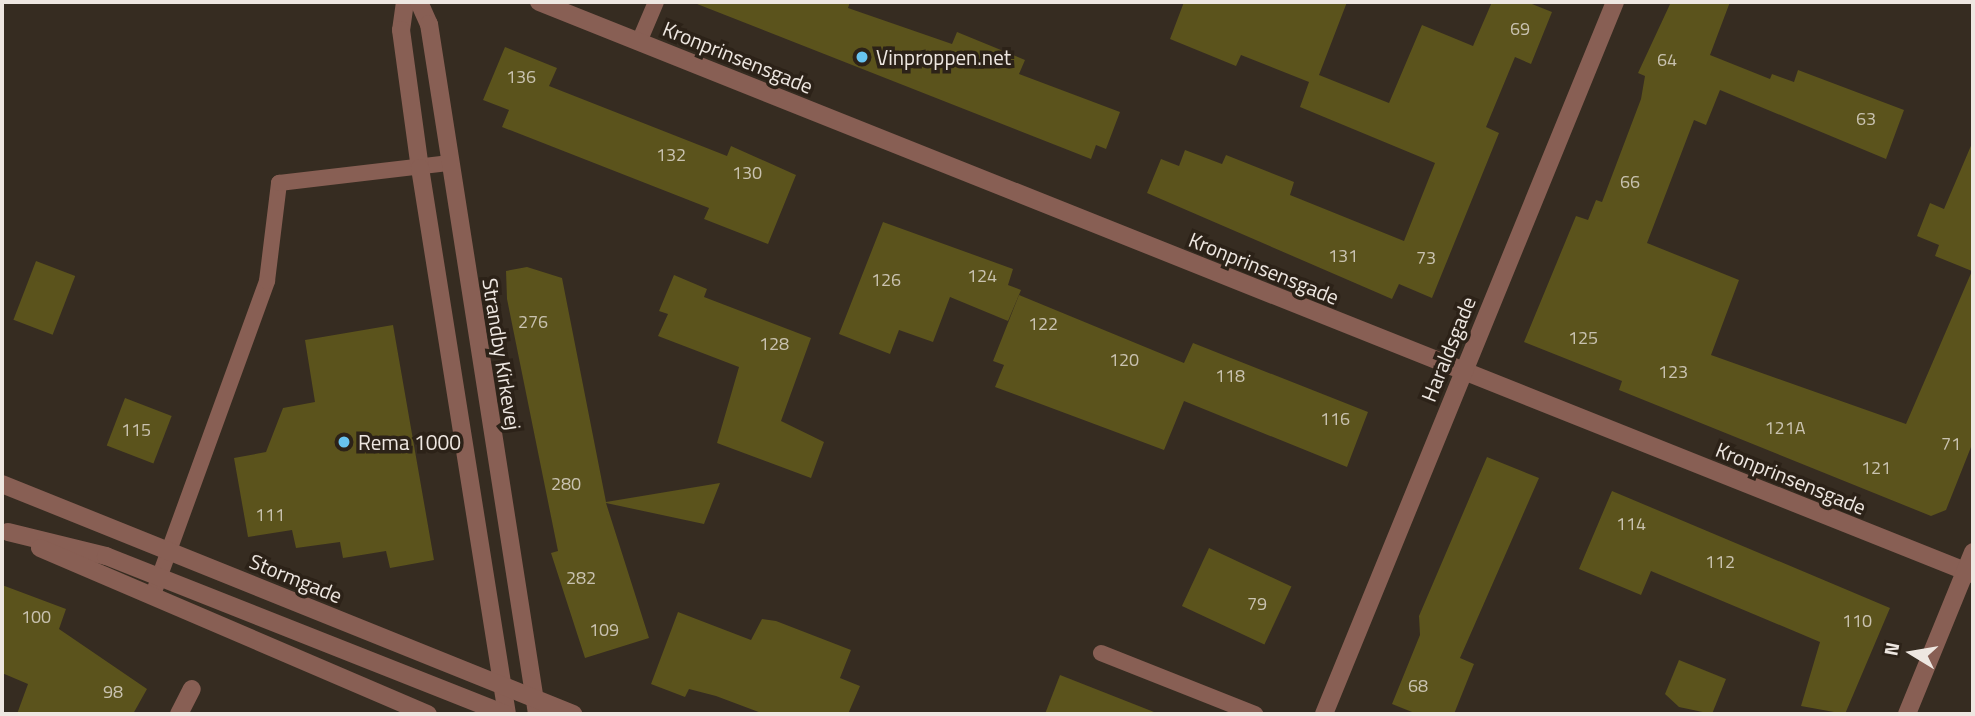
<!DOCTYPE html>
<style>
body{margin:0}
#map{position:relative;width:1975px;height:716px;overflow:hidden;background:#362c21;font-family:"Titillium Web",sans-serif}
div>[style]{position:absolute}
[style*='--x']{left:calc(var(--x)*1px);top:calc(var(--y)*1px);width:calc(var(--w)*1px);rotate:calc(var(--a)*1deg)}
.building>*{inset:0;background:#5b531c;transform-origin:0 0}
.service>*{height:16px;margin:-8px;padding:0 8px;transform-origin:8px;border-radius:8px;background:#885f54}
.minor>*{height:18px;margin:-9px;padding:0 9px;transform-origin:9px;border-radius:9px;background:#885f54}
.tertiary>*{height:18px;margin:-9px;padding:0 9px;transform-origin:9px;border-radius:9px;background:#885f54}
.dots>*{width:19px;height:19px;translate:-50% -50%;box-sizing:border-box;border:4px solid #2c2218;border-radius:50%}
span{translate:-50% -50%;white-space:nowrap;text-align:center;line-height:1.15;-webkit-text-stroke:7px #2c2218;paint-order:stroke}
.number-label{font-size:18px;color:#c9c2b0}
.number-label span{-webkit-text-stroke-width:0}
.street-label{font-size:21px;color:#eee7e1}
.poi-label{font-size:21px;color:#eee7e1}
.left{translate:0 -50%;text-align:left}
.frame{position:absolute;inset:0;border:4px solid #eee7e1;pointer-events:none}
.north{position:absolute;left:1877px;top:618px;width:70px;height:70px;-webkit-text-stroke:5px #2c2218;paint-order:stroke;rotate:281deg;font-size:19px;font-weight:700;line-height:28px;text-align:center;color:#eee7e1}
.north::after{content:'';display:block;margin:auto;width:24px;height:32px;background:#eee7e1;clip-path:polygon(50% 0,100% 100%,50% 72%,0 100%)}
</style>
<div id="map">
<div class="building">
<i style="clip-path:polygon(692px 2px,850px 2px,848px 8px,952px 44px,957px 32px,1025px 60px,1019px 74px,1120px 112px,1106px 149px,1096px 145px,1091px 159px)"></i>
<i style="clip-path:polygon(1184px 2px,1347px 2px,1319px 75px,1389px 103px,1422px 25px,1473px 46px,1492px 2px,1527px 2px,1552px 12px,1531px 64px,1515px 57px,1486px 127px,1499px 133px,1432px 298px,1399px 284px,1392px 299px,1147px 193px,1161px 159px,1179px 166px,1185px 150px,1222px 164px,1226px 155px,1294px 182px,1290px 195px,1404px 241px,1435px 163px,1300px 107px,1309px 82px,1241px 55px,1236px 66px,1170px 39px)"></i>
<i style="clip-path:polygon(1671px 2px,1730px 2px,1710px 55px,1770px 79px,1772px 74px,1794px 82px,1798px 70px,1904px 110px,1886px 159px,1720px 90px,1706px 125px,1694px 120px,1647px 243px,1739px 280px,1711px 355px,1906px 424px,1972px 271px,1935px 256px,1939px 245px,1917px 236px,1930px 203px,1944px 209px,1973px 141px,1973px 442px,1946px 510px,1931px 516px,1619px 390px,1622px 381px,1524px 342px,1576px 216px,1588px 220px,1596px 200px,1602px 202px,1641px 99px,1645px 76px,1638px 73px)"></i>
<i style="clip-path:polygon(505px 47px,557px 68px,549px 86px,727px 156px,731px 146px,796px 175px,768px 244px,704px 219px,709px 208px,502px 127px,509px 110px,483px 100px)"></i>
<i style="clip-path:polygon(883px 222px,1013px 269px,1008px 285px,1021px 290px,1008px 321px,950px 297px,933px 342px,899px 330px,890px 354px,839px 334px)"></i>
<i style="left:36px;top:261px;width:42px;height:63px;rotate:21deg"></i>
<i style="clip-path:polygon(527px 267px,562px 278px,606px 502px,720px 483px,704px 524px,606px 503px,649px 638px,585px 658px,551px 553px,558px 551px,507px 299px,506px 271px)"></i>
<i style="clip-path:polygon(674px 275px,707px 289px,704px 297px,811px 338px,781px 421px,824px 442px,811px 478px,717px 443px,739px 367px,658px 336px,668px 314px,659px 311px)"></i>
<i style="clip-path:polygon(1019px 295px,1184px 363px,1193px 343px,1368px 412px,1347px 467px,1184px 401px,1164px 450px,995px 387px,1004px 365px,993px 361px)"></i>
<i style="clip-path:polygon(393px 325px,434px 560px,390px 568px,386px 551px,343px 558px,340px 542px,296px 548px,292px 530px,248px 537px,234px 458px,266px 452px,283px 408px,315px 402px,305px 340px)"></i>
<i style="left:125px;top:398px;width:50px;height:51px;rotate:21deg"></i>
<i style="clip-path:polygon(1487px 457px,1539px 478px,1460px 658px,1474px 664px,1454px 714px,1417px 714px,1392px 704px,1420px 635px,1419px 616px)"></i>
<i style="clip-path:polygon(1612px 491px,1890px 608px,1845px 714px,1801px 706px,1820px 642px,1651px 571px,1641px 595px,1579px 569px)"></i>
<i style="left:1209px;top:548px;width:91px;height:64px;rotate:25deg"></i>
<i style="clip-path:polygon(2px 585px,66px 609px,59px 629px,147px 689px,133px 714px,17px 714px,28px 684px,2px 673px)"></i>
<i style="clip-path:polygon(678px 612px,751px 640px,762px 619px,776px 621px,851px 650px,840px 678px,860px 686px,848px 714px,764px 714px,716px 696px,689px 689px,685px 697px,651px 684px)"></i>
<i style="clip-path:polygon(1679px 660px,1726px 679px,1712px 714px,1679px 707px,1665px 694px)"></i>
<i style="clip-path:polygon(1060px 675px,1154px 712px,1153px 714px,1045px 714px)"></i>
</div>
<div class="service">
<i style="--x:639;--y:42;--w:43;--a:-67"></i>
<i style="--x:155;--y:589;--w:328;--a:-70"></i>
<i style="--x:267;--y:281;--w:99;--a:-83"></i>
<i style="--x:279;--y:183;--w:170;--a:-6.7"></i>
<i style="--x:1101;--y:653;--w:166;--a:21.6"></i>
</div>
<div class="minor">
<i style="--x:539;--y:2;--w:1544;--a:21.75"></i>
<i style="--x:179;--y:714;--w:28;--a:-63"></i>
<i style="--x:1324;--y:714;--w:769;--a:-67.77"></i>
<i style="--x:1907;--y:714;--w:175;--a:-67.8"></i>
</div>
<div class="tertiary">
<i style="--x:405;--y:2;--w:28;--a:98"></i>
<i style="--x:401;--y:30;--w:139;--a:82.2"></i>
<i style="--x:420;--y:168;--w:553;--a:80.95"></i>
<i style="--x:419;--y:2;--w:24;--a:66"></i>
<i style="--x:429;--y:24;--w:698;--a:81.1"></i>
<i style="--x:2;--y:484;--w:616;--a:21.94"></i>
<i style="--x:8;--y:532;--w:101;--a:13.8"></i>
<i style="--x:106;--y:556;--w:429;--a:21.6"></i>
<i style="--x:40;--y:548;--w:422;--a:23.2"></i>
</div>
<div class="dots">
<i style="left:862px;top:57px;background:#68c4f0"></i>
<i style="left:344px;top:442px;background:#68c4f0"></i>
</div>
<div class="number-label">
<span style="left:1520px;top:29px">69</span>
<span style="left:1667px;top:60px">64</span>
<span style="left:521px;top:77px">136</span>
<span style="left:1866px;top:119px">63</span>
<span style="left:671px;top:155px">132</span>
<span style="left:747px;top:173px">130</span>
<span style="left:1630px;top:182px">66</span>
<span style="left:1343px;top:256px">131</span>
<span style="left:1426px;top:258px">73</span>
<span style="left:982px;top:276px">124</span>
<span style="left:886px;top:280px">126</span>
<span style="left:533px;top:322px">276</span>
<span style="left:1043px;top:324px">122</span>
<span style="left:1583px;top:338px">125</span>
<span style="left:774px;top:344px">128</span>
<span style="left:1124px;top:360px">120</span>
<span style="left:1673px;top:372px">123</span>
<span style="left:1230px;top:376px">118</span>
<span style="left:1335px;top:419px">116</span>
<span style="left:1785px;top:428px">121A</span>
<span style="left:136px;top:430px">115</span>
<span style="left:1951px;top:444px">71</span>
<span style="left:1876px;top:468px">121</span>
<span style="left:566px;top:484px">280</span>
<span style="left:270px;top:515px">111</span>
<span style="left:1631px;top:524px">114</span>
<span style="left:1720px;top:562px">112</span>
<span style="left:581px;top:578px">282</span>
<span style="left:1257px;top:604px">79</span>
<span style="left:36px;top:617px">100</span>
<span style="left:1857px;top:621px">110</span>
<span style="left:604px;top:630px">109</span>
<span style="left:1418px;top:686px">68</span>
<span style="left:113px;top:692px">98</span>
</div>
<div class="street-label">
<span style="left:738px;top:57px;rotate:22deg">Kronprinsensgade</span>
<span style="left:1264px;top:268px;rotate:22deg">Kronprinsensgade</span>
<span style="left:1448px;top:349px;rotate:-68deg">Haraldsgade</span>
<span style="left:502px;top:354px;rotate:81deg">Strandby Kirkevej</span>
<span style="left:1791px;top:478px;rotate:22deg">Kronprinsensgade</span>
<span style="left:296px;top:578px;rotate:22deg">Stormgade</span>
</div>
<div class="poi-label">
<span class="left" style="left:876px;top:57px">Vinproppen.net</span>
<span class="left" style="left:358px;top:442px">Rema 1000</span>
</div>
<div class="frame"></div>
<div class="north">N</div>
</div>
